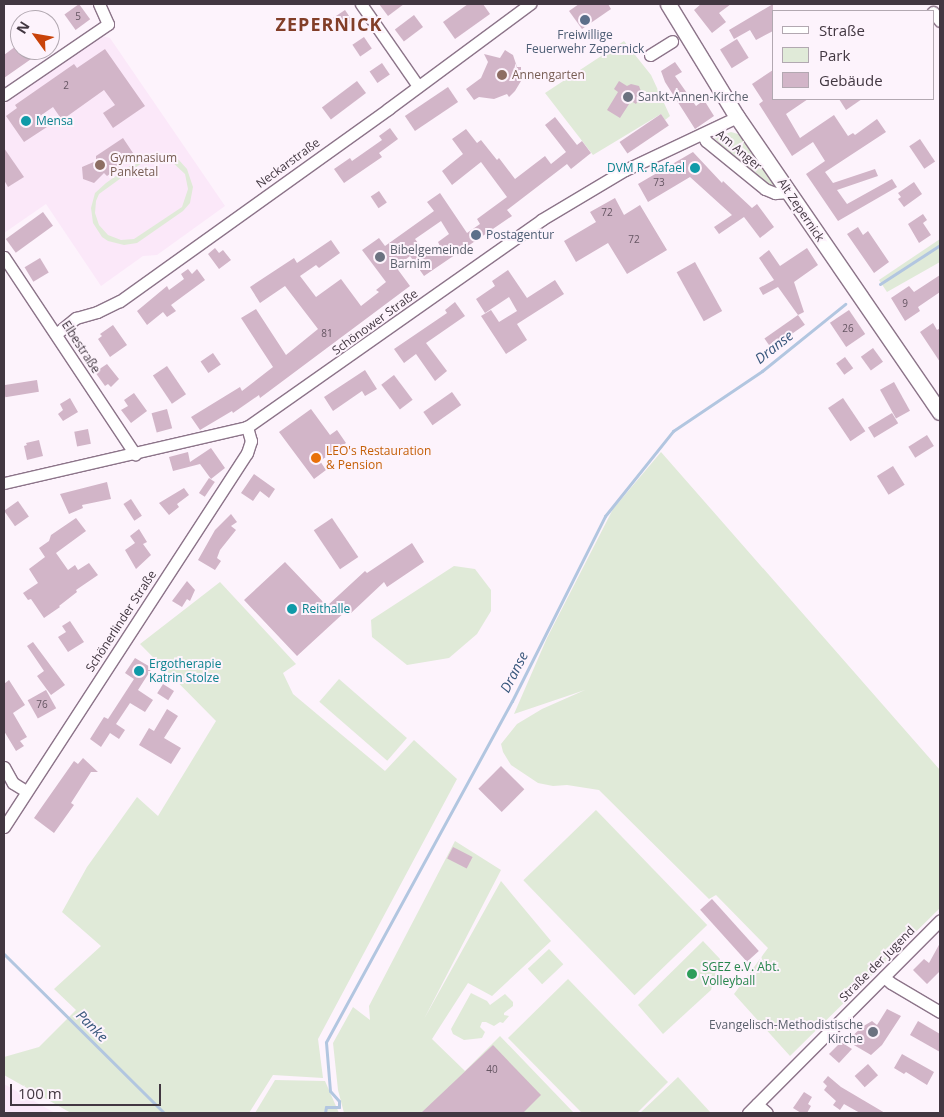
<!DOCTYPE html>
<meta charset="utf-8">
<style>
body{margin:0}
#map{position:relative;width:944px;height:1117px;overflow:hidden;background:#fdf3fc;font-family:"Open Sans",sans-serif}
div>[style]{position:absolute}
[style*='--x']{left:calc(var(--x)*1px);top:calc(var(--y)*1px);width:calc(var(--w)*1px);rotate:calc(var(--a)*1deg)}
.built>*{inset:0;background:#fbe8f9}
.green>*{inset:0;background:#e0ead8;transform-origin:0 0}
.stream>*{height:3px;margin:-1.5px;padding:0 1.5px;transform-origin:1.5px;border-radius:1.5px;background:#b2c6e0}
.building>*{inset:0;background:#d2b5c8;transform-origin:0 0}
.roads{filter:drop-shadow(1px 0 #8c7489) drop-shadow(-1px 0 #8c7489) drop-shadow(0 1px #8c7489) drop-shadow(0 -1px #8c7489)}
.minor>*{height:11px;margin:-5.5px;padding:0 5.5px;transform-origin:5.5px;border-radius:5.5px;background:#fff}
.major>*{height:15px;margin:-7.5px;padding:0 7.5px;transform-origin:7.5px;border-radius:7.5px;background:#fff}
.dots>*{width:14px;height:14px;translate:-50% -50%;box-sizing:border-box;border:2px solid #fdf3fc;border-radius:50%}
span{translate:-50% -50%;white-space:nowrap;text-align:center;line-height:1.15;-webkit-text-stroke:4px #fdf3fc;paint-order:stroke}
.number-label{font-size:10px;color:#665663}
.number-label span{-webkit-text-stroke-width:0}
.service-label{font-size:12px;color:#4e5e75}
.left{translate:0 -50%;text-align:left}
.education-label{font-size:12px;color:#785e54}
.worship-label{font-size:12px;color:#5b616d}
.right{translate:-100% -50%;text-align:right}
.culture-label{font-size:12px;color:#0d838f}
.street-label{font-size:12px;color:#423741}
.food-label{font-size:12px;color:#c56008}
.leisure-label{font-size:12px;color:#27864d}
.water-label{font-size:14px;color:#38577c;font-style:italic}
.district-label{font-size:18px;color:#823e28;font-weight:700;letter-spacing:1px}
.frame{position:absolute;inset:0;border:5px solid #423741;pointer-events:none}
.legend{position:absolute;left:772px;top:10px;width:162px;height:90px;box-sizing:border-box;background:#fdf3fc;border:1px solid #b2a8b1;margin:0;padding:6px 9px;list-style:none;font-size:15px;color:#423741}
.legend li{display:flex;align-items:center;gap:10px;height:25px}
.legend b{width:25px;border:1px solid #b2a8b1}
.north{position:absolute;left:10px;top:10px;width:50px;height:50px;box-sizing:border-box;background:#fdf3fc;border:1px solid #b2a8b1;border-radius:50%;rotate:302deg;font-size:14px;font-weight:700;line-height:20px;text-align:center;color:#423741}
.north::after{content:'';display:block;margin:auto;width:18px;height:22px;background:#c9430a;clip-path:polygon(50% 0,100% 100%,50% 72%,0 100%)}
.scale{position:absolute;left:10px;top:1084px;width:151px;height:22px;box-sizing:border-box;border:2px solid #423741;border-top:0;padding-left:6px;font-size:15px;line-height:18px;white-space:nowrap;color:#423741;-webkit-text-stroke:4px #fdf3fc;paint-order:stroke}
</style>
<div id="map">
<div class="built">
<i style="clip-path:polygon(102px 36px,110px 38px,225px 206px,157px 255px,143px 256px,101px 286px,46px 204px,4px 233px,4px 104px)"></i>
<i style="clip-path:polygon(4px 1084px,55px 1113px,4px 1113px)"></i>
</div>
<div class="green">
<i style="clip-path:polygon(624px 41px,651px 75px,670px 116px,665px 120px,661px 114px,593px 155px,545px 93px)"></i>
<i style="clip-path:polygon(731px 132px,738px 134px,747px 144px,778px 186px,776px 189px,738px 161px,714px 138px)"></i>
<i style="clip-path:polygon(evenodd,157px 153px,178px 159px,187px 169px,193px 187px,190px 203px,183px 211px,137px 243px,124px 245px,108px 241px,102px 237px,93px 223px,91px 208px,95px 193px,106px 183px,144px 156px,157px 153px,158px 158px,171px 161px,185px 174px,188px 189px,182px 207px,134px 239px,121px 240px,108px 235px,99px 225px,95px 213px,96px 201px,99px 194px,146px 160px,158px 158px)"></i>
<i style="clip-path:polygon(940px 239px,940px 262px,887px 292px,879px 280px)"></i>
<i style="clip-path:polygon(661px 452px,940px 770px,940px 908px,790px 1056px,734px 994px,768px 948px,716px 895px,709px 899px,599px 790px,567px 785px,553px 786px,538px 783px,511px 765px,503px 752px,501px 744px,517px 724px,542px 709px,585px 690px,514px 714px,547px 638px,613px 509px)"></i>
<i style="clip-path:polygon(454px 566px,475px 569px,491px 590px,491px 611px,477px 634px,449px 658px,407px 665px,372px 637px,371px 620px)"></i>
<i style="clip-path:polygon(220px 582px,296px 664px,283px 673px,293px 694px,385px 771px,414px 740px,457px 779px,318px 1039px,323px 1078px,273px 1075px,249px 1113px,71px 1113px,4px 1075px,4px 1057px,39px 1047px,76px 1010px,54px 989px,101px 946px,62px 912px,87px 867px,137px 797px,158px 816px,216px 721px,140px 644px)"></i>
<i style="left:339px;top:679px;width:90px;height:30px;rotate:41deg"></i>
<i style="left:596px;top:810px;width:160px;height:101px;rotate:46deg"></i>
<i style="clip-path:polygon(455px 841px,501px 870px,424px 1019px,501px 881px,551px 941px,492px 996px,468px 983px,432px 1039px,465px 1071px,500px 1036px,574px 1113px,344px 1113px,338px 1090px,333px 1043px,353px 1007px,370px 1020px,369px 1006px)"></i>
<i style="clip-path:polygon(703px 941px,720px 959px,711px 990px,663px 1034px,638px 1005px)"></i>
<i style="left:549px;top:949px;width:21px;height:29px;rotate:47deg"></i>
<i style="clip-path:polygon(568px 979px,668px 1082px,637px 1113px,582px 1113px,508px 1038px)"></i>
<i style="clip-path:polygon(471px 993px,487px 1001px,490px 1005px,505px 994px,513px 1002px,513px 1006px,504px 1013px,504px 1015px,509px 1016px,503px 1023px,500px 1022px,494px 1026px,486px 1022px,482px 1022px,480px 1027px,485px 1032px,482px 1038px,464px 1040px,453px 1034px,451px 1029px)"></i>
<i style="clip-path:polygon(678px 1077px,711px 1113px,640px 1113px)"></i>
<i style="clip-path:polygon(275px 1080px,325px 1081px,339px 1113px,255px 1113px)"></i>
</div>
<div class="stream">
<i style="--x:880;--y:284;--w:72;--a:-33"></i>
<i style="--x:4;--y:954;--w:226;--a:44.8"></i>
<i style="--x:325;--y:1113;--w:6;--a:-81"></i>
<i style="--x:326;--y:1107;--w:13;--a:0"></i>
<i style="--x:339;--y:1107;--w:6;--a:-90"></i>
<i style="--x:339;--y:1101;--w:13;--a:-132"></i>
<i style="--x:330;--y:1091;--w:49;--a:-94.7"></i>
<i style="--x:326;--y:1042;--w:388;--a:-61.4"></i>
<i style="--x:512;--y:701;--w:207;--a:-63.3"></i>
<i style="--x:605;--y:516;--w:109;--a:-51.3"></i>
<i style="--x:673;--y:431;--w:107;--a:-34"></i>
<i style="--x:762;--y:371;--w:107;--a:-38.9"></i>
</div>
<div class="building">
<i style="left:79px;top:4px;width:19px;height:18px;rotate:54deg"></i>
<i style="clip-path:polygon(379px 4px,404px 4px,388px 16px)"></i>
<i style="clip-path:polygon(468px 4px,483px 4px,490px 14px,455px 39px,443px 22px)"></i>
<i style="clip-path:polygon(579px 4px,608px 4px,611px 9px,582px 29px,569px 11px)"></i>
<i style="clip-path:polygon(701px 4px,731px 4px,719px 13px,726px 22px,712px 33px,694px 10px)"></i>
<i style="clip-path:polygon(773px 4px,773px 31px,756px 40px,750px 30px,734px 39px,729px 30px)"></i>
<i style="left:345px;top:10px;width:14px;height:14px;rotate:56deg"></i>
<i style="left:414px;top:15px;width:15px;height:24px;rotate:53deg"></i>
<i style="left:364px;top:37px;width:14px;height:14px;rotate:56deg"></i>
<i style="left:737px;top:39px;width:22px;height:20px;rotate:58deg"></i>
<i style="clip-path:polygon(20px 43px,20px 50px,44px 50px,4px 78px,4px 55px)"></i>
<i style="clip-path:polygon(105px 49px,145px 106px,113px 128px,103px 113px,115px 105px,104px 90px,62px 120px,53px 107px,40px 116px,47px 127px,24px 142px,6px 116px,17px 108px,15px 105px,74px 64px,77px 68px)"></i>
<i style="clip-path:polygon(505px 50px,513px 55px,517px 67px,521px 67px,521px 81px,515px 91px,509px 97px,507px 94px,494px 99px,479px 97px,474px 100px,466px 89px,481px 78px,488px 62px,484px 54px,500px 58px)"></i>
<i style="clip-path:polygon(675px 62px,682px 72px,675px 76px,696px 106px,704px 100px,714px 116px,695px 129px,665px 82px,661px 71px)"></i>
<i style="left:382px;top:63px;width:14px;height:15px;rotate:56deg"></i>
<i style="clip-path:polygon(773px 70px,773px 99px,808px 99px,786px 114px,800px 138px,834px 115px,848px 136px,853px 133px,855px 135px,877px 119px,886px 132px,825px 172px,833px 183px,875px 169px,878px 176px,837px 190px,847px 204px,892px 179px,897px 187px,838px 221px,806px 174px,825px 161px,813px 142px,792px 156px,759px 104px,763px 101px,752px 84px)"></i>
<i style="left:357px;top:81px;width:15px;height:44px;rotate:53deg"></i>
<i style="clip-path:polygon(619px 81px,627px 86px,631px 84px,639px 86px,642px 94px,636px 104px,631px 101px,620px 118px,607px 110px,618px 92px,614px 89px)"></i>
<i style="left:448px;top:87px;width:18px;height:52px;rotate:56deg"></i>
<i style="clip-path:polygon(839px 99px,862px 99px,846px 110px)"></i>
<i style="left:661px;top:114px;width:14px;height:50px;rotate:56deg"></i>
<i style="clip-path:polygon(evenodd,555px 117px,577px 145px,582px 141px,591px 153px,571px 169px,567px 164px,507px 210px,512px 216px,424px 276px,410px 256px,396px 267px,410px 286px,260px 398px,259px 395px,233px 413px,232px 411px,200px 430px,191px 417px,240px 387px,242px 391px,273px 367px,241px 318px,256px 309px,286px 355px,318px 329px,285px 286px,260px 303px,250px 287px,294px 258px,297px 263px,331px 240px,340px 253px,319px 268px,316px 265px,300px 276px,316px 297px,341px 279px,361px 306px,379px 292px,376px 290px,386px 282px,362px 250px,379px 238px,385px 246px,434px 211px,427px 202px,440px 193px,467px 233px,480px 224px,477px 219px,507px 197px,481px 162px,452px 185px,442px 171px,463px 154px,452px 139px,466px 129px,477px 143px,481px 140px,497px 160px,499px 158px,515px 179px,545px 156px,551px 164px,566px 152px,545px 125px,555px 117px,441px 221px,449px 234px,438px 242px,440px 246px,427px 255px,415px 239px,441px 221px)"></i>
<i style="clip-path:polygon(390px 128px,398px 139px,379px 153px,382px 157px,344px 183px,334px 169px,350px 158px,352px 161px,382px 140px,379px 136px)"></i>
<i style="clip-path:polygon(123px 138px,135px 156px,107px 176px,104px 173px,94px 183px,83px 179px,82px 167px,96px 161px,96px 156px)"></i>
<i style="left:920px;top:139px;width:27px;height:13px;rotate:56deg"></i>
<i style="clip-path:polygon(4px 148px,24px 177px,8px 187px,4px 180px)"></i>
<i style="clip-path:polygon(693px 152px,722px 183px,723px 181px,752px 208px,757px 204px,774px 227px,760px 238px,744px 217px,719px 234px,714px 227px,732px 215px,690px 177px,648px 202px,638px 184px)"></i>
<i style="clip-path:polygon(914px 182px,922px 194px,904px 207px,898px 199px,901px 197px,898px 193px)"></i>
<i style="left:379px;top:191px;width:14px;height:10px;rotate:56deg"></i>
<i style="clip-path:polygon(615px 198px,624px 215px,640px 205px,667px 250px,627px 274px,608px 243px,576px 262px,564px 241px,596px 222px,590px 212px)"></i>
<i style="left:43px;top:212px;width:17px;height:46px;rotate:54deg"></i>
<i style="clip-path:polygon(923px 214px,927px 220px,923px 223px,931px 235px,919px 243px,908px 224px)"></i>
<i style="clip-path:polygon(858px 227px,863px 235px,868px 231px,889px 262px,874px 273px,847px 234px)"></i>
<i style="clip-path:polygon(215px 248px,219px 253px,223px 250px,231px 260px,219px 269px,208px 254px)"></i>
<i style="clip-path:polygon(807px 248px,818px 265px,794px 282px,804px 312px,798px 315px,778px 287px,763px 295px,759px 288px,774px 280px,759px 258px,769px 250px,780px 266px)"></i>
<i style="left:40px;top:258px;width:17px;height:18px;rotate:59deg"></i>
<i style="left:695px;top:262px;width:56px;height:21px;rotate:61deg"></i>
<i style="clip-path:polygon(188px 269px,192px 274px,197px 269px,205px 280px,171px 305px,176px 311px,167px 317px,163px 312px,147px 325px,137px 311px,167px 286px,169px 290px,184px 279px,181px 274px)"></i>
<i style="clip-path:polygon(508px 270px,527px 298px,555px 280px,564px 294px,517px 324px,527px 340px,506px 354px,481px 316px,491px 310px,499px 322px,517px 311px,509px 297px,485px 313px,476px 299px,495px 286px,492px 281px)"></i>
<i style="clip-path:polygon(940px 275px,940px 292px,918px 307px,920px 311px,905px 321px,891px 298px,909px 286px,914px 292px)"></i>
<i style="clip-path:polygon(455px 302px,465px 316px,426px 343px,447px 371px,435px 381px,416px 354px,404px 363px,394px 349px,447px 313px,445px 310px)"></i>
<i style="left:849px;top:310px;width:29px;height:23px;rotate:56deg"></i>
<i style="left:798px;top:315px;width:12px;height:41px;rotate:55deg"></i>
<i style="clip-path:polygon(933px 323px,937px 330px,940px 328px,940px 362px,920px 332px)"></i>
<i style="clip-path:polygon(113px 325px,127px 345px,110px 357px,98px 339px,102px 336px,100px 334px)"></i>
<i style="left:873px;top:348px;width:17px;height:15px;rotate:54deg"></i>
<i style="left:213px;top:353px;width:14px;height:15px;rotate:56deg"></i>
<i style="left:845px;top:357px;width:14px;height:11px;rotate:54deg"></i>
<i style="clip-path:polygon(107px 364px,119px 379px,111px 387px,108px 384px,105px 386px,95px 372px)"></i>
<i style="left:167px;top:366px;width:34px;height:17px;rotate:56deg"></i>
<i style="clip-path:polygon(365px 370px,377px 389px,365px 396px,362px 391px,333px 411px,324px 397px)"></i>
<i style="left:394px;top:375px;width:31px;height:16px;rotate:53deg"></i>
<i style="left:37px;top:380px;width:12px;height:34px;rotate:81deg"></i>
<i style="left:894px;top:382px;width:33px;height:16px;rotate:61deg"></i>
<i style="left:452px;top:392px;width:16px;height:35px;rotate:55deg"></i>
<i style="clip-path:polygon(134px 393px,147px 411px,131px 423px,121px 410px,128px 406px,124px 400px)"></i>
<i style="clip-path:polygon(70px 398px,78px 412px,63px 421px,58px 414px,63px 410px,60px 404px)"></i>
<i style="left:843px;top:398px;width:40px;height:18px;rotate:56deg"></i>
<i style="left:167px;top:409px;width:20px;height:16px;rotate:75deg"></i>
<i style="clip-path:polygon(311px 409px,330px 435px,337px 430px,346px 443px,320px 461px,326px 470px,314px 479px,279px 432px)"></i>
<i style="left:892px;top:413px;width:12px;height:28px;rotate:59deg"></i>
<i style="left:88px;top:429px;width:15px;height:14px;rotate:79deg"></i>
<i style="left:927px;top:435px;width:13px;height:22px;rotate:58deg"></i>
<i style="clip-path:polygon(39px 440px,43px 456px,27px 460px,24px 446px,27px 445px,26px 443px)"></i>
<i style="clip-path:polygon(211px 448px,225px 468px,211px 479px,200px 464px,173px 471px,169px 457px,188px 452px,190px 462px)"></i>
<i style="left:893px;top:466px;width:22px;height:19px;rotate:58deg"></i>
<i style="clip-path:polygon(254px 474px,275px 489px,269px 498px,260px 491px,253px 501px,241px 493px)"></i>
<i style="left:209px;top:478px;width:7px;height:18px;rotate:34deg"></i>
<i style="clip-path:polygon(107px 482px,111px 499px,82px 505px,83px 508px,69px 514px,60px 494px)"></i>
<i style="clip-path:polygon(184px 488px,189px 495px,177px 504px,179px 507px,169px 515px,159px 503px)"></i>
<i style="left:131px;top:499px;width:20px;height:9px;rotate:57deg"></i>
<i style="left:18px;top:501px;width:19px;height:17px;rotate:55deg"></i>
<i style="clip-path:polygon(231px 514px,237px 522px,231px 526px,236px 530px,220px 550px,217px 558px,221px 561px,215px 570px,198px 560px,215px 530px)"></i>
<i style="clip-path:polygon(76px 518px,86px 531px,56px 553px,68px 570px,75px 565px,78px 570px,89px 563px,98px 575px,76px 590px,77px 592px,59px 606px,60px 607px,44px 618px,31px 599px,28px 600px,23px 593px,38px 583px,29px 569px,45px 557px,39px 548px,49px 541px,51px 535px)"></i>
<i style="left:332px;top:518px;width:47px;height:22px;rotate:56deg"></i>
<i style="clip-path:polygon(139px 529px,147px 542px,143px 544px,151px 555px,136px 569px,125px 550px,135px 543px,130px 536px)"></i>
<i style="clip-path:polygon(412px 543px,424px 562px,387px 587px,384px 582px,350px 614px,347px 610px,297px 656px,244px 600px,285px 562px,327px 606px,365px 571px,367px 573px)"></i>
<i style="clip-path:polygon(187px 581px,195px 590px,190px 601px,187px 599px,182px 607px,172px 601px)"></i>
<i style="clip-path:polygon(70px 621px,84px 642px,68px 652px,58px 637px,66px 632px,62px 626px)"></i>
<i style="clip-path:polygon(33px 642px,65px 685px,51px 695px,37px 676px,44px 671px,27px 646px)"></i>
<i style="clip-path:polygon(135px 658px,152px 668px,138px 690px,153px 700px,145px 712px,130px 703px,116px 724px,125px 730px,119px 739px,110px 733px,101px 747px,90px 739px,104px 717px,108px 719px,134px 679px,125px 673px)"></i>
<i style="clip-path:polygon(9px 680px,25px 705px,13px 713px,27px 737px,20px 741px,24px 746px,16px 751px,4px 731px,4px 684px)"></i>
<i style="left:163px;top:684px;width:13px;height:11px;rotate:32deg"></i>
<i style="left:46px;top:690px;width:21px;height:21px;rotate:61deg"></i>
<i style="clip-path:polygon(167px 709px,178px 716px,164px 738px,181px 748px,171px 764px,139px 745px,149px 728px,154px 731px)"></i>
<i style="clip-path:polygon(83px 758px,98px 772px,91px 772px,71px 803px,74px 805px,54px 833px,34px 818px,74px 761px,78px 764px)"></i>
<i style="left:501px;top:766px;width:33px;height:32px;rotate:45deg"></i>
<i style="left:453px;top:847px;width:22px;height:13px;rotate:27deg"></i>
<i style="left:712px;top:899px;width:70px;height:16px;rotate:48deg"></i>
<i style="clip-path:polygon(940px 943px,940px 971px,927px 984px,913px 970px,924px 959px,929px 963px)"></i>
<i style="clip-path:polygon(887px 1009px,901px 1016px,882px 1045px,871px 1055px,847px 1041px,862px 1027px,872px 1021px,877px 1025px)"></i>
<i style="clip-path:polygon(918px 1021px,940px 1034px,940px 1052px,910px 1035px)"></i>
<i style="clip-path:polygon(841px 1042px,852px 1049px,839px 1063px,829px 1054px)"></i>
<i style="clip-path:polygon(493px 1045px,541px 1095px,523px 1113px,421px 1113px)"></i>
<i style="clip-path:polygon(902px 1054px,934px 1072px,927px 1085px,906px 1072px,904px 1074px,894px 1068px)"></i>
<i style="left:868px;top:1064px;width:15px;height:18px;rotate:48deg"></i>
<i style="clip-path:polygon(828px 1076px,841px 1087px,885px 1113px,860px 1113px,844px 1104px,840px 1110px,833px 1105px,836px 1101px,824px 1090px,827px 1086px,823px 1082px)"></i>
<i style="clip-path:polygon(804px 1092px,812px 1097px,808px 1104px,811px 1106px,807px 1113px,801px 1113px,793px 1108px)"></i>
</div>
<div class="roads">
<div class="minor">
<i style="--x:361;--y:4;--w:100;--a:55.2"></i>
<i style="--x:933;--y:12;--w:11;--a:52"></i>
<i style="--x:650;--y:55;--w:26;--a:-32"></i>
<i style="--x:4;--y:95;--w:126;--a:-34.3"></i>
<i style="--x:108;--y:24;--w:22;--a:-114"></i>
<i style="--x:702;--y:134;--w:8;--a:60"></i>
<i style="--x:706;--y:141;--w:76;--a:39.1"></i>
<i style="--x:765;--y:189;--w:11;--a:22"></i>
<i style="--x:775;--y:193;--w:14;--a:-4"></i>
<i style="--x:4;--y:257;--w:237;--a:56.4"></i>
<i style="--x:56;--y:334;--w:26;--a:-39"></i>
<i style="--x:76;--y:318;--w:22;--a:-16"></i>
<i style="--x:97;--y:312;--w:25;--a:-26"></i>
<i style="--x:120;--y:301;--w:330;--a:-35.6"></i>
<i style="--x:388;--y:109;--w:177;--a:-36.5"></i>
<i style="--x:4;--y:483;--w:249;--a:-13"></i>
<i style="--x:247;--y:427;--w:360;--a:-35.1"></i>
<i style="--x:541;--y:220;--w:98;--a:-30.8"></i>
<i style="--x:625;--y:170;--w:124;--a:-25.3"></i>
<i style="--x:4;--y:767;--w:18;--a:61"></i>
<i style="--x:13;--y:783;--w:15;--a:32"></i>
<i style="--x:4;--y:827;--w:446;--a:-57"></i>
<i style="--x:247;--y:453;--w:13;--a:-72"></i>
<i style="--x:251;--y:441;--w:15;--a:-106"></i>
<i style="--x:884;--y:977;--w:9;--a:41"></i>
<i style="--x:891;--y:983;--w:57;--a:30.6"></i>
<i style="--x:757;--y:1104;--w:13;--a:42"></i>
<i style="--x:748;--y:1113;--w:272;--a:-45.1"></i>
</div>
<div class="major">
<i style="--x:668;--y:4;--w:132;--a:58.6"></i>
<i style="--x:737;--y:117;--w:358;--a:55.5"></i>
</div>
</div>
<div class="dots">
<i style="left:585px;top:20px;background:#5c6f8a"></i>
<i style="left:502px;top:75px;background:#8d6e63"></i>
<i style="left:628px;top:97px;background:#6b7280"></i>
<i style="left:26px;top:121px;background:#0f9aa8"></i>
<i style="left:100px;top:165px;background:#8d6e63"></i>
<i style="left:695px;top:168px;background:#0f9aa8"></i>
<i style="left:476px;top:235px;background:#5c6f8a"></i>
<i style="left:380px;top:257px;background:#6b7280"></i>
<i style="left:316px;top:458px;background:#e8710a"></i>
<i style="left:292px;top:609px;background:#0f9aa8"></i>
<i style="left:139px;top:671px;background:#0f9aa8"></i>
<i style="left:692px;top:974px;background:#2e9e5b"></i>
<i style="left:873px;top:1032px;background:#6b7280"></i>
</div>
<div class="number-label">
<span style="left:78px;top:17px">5</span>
<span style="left:66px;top:86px">2</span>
<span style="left:659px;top:183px">73</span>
<span style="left:607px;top:213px">72</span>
<span style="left:634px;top:240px">72</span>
<span style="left:905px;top:304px">9</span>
<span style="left:848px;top:329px">26</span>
<span style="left:327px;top:334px">81</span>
<span style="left:42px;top:705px">76</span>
<span style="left:492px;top:1070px">40</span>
</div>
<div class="service-label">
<span style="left:585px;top:42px">Freiwillige<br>Feuerwehr Zepernick</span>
<span class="left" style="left:486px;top:235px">Postagentur</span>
</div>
<div class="education-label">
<span class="left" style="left:512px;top:75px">Annengarten</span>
<span class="left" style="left:110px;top:165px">Gymnasium<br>Panketal</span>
</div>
<div class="worship-label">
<span class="left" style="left:638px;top:97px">Sankt-Annen-Kirche</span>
<span class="left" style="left:390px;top:257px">Bibelgemeinde<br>Barnim</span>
<span class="right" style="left:863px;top:1032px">Evangelisch-Methodistische<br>Kirche</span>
</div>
<div class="culture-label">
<span class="left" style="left:36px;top:121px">Mensa</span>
<span class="right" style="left:685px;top:168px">DVM R. Rafael</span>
<span class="left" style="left:302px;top:609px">Reithalle</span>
<span class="left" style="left:149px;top:671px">Ergotherapie<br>Katrin Stolze</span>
</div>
<div class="street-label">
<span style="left:739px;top:150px;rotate:40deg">Am Anger</span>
<span style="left:288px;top:163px;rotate:-36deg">Neckarstraße</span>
<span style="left:801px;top:210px;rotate:56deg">Alt Zepernick</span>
<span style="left:375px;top:322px;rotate:-36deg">Schönower Straße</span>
<span style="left:81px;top:347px;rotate:57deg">Elbestraße</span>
<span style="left:121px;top:621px;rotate:-57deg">Schönerlinder Straße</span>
<span style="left:877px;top:964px;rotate:-45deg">Straße der Jugend</span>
</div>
<div class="food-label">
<span class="left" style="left:326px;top:458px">LEO's Restauration<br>&amp; Pension</span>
</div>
<div class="leisure-label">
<span class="left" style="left:702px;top:974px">SGEZ e.V. Abt.<br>Volleyball</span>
</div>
<div class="water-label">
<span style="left:774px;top:347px;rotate:-38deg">Dranse</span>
<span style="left:514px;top:672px;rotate:-63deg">Dranse</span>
<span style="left:92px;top:1026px;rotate:45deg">Panke</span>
</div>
<div class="district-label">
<span style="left:329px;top:24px">ZEPERNICK</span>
</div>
<div class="frame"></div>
<ul class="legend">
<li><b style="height:6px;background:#fff"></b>Straße</li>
<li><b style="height:14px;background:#e0ead8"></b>Park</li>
<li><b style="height:14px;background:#d2b5c8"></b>Gebäude</li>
</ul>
<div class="north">N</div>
<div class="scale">100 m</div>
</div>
